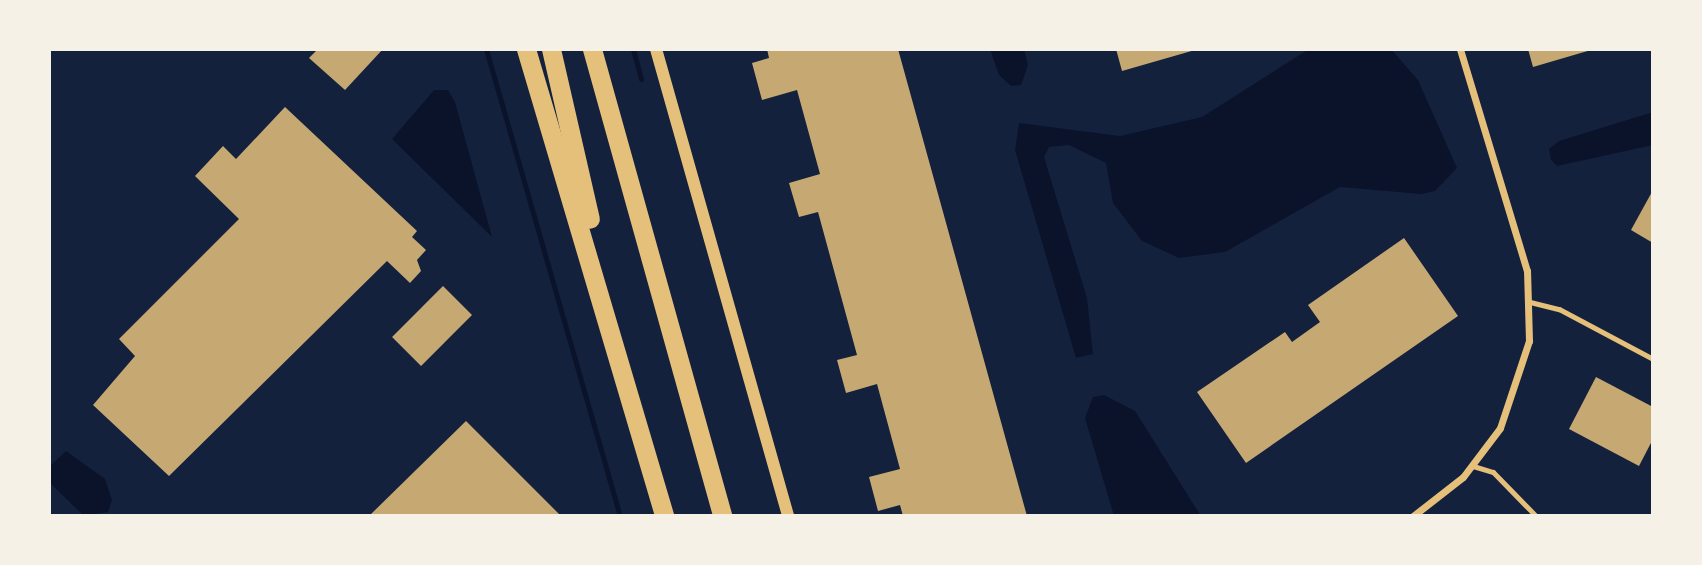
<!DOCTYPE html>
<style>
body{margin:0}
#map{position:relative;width:1702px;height:565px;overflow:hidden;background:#14213d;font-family:Quicksand,sans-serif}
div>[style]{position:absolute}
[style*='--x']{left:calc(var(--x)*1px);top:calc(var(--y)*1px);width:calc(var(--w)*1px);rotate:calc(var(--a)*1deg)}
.water>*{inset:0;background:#0b132b}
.stream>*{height:5px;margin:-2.5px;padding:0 2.5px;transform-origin:2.5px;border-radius:2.5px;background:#0b132b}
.building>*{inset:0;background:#c6a872;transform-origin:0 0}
.service>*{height:5px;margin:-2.5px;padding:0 2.5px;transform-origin:2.5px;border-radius:2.5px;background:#e5c07b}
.minor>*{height:7px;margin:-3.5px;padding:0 3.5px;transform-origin:3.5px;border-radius:3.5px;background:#e5c07b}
.tertiary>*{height:12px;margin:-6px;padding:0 6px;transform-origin:6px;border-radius:6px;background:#e5c07b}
.motorway>*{height:19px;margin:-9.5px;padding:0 9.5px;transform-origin:9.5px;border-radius:9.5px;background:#e5c07b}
span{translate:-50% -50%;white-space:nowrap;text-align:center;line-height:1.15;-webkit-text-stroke:7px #f6f1e7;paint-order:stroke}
.frame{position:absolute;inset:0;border:51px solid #f6f1e7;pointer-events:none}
</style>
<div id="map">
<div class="water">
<i style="clip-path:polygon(990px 49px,1024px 49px,1028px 65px,1021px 85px,1011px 86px,999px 75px)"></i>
<i style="clip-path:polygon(1309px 49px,1391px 49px,1418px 80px,1457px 168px,1435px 191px,1421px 194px,1340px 187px,1225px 252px,1179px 258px,1142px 241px,1113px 203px,1106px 163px,1069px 145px,1049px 147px,1044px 157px,1087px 298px,1093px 354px,1076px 358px,1015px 150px,1019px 123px,1120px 136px,1202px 117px)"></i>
<i style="clip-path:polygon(434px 90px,448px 90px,455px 102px,492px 237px,392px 139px)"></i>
<i style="clip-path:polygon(1653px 112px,1653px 145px,1557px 166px,1551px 160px,1549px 149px,1559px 141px)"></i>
<i style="clip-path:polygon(1104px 395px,1135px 411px,1201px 516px,1114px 516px,1085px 418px,1093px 397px)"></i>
<i style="clip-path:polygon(66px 451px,105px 479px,112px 500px,108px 512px,84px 516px,51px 484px,49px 467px)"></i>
</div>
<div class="stream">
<i style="--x:486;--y:49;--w:486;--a:74"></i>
<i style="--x:633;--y:49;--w:31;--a:75"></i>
</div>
<div class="building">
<i style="clip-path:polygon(318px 49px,383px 49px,345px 90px,309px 58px)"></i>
<i style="clip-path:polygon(767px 49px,898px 49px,1027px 516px,903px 516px,900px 505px,878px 511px,869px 477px,900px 469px,877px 384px,846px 393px,837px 360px,857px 355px,818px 212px,799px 217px,789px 183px,820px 174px,797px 90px,762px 100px,752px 63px,769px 58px)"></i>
<i style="clip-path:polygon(1116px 49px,1195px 49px,1195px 50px,1122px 71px)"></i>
<i style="clip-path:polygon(1528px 49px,1591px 49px,1591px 50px,1533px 67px)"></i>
<i style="clip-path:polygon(285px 107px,417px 231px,412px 237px,426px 250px,417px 260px,421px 271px,410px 283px,387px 261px,169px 476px,93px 405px,135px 356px,119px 339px,239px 219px,195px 176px,223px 146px,236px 159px)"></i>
<i style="clip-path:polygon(1653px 190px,1653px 243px,1631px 230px)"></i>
<i style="clip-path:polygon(1404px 238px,1458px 316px,1246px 463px,1197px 392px,1285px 332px,1292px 342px,1320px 322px,1308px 305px)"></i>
<i style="left:443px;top:286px;width:41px;height:72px;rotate:45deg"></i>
<i style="clip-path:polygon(1596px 377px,1653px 407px,1653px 439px,1639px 466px,1569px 429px)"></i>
<i style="clip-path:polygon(466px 421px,561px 516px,369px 516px)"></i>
</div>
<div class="service">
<i style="--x:1530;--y:302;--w:30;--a:14"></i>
<i style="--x:1559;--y:309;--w:106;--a:28"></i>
<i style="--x:1473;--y:466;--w:21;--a:17"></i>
<i style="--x:1493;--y:472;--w:62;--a:45.7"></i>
</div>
<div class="minor">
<i style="--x:1413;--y:516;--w:63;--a:-38"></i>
<i style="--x:1463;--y:477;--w:61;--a:-52.9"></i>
<i style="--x:1500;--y:428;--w:92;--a:-71.6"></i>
<i style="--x:1529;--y:341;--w:70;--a:-91.6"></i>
<i style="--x:1527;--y:271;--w:232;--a:-106.8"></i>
</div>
<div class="tertiary">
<i style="--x:656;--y:49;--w:485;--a:74.2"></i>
</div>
<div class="motorway">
<i style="--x:526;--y:49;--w:487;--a:73.5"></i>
<i style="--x:551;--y:49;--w:174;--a:77.1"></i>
<i style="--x:592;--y:49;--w:485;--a:74.4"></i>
</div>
<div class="frame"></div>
</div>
